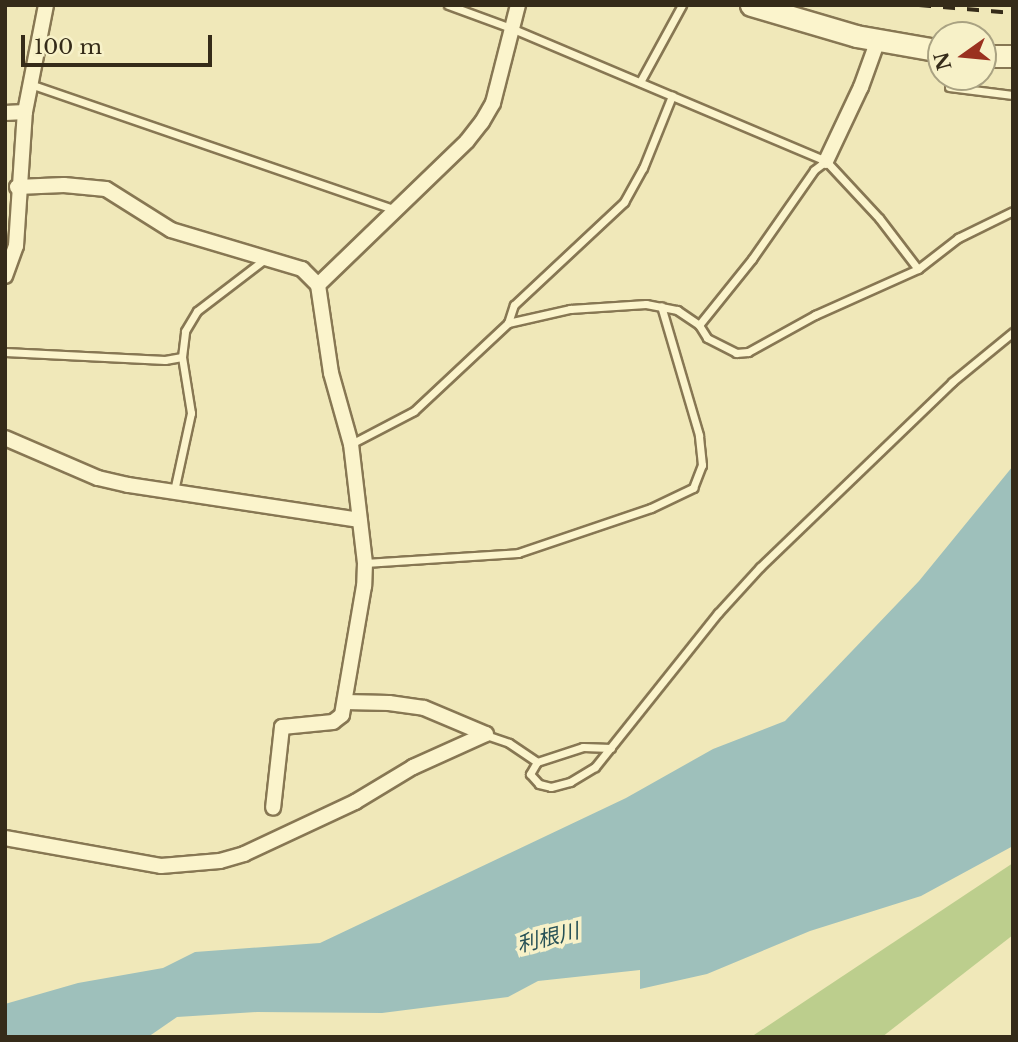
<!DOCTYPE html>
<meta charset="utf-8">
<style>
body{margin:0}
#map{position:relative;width:1018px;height:1042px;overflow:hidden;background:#f0e8b9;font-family:"Libre Baskerville","Noto Sans JP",serif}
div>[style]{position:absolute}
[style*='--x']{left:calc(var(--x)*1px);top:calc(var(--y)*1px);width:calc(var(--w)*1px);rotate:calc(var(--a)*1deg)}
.green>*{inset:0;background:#bcce8d}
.water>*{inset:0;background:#9ec0bb}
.roads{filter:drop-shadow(2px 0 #877753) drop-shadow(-2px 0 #877753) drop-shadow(0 2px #877753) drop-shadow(0 -2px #877753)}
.service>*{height:7px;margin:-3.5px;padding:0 3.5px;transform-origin:3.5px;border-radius:3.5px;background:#fbf4cc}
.minor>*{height:14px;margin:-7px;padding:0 7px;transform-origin:7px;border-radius:7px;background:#fbf4cc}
.secondary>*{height:21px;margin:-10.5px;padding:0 10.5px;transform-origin:10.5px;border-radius:10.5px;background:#fbf4cc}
.rail>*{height:3.5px;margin-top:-1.75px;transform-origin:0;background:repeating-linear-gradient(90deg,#352b19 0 12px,transparent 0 24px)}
span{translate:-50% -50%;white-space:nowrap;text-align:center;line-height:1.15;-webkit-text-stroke:7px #f7f1c8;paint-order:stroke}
.water-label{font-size:21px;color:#275156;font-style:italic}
.frame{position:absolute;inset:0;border:7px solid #352b19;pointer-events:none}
.north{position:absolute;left:927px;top:21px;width:70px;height:70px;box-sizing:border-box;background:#f7f1c8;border:2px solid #a9a282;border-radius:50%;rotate:255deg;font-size:19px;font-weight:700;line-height:28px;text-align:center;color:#352b19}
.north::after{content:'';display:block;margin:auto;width:24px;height:32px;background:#9a311f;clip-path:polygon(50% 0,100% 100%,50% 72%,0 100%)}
.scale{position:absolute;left:21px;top:35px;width:191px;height:32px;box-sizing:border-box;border:4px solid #352b19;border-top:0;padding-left:9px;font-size:21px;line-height:24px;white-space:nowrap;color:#352b19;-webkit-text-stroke:5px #f7f1c8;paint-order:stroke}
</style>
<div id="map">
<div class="green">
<i style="clip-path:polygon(1013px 863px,1013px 935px,882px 1037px,751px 1037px)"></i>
</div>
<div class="water">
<i style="clip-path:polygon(1013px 466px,1013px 846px,921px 896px,810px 931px,707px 974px,640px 989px,640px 970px,538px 981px,508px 997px,382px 1013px,257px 1012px,177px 1017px,148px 1037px,5px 1037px,5px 1004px,78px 983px,163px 968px,195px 952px,320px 943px,626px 798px,713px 749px,785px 721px,919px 581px)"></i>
</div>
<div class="roads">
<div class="service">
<i style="--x:448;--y:5;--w:67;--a:20.1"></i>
<i style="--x:511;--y:28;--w:342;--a:22.9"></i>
<i style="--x:826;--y:161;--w:78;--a:47.1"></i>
<i style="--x:879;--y:218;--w:64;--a:52.6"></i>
<i style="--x:640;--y:82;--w:88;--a:-61.4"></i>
<i style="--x:30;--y:84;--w:385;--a:19"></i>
<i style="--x:949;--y:87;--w:64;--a:7.1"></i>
<i style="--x:508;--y:323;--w:19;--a:-72"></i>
<i style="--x:514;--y:305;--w:151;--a:-43.1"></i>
<i style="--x:624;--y:202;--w:39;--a:-61"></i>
<i style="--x:643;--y:168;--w:78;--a:-68.1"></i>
<i style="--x:699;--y:325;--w:85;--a:-51.2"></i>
<i style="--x:752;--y:259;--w:108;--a:-55.1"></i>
<i style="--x:814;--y:170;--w:15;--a:-37"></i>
<i style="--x:5;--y:352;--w:160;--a:2.9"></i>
<i style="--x:165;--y:360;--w:17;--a:-10"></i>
<i style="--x:182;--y:357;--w:26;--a:-83"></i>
<i style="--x:185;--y:331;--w:23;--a:-59"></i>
<i style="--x:197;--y:311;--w:86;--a:-37.4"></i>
<i style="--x:351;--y:444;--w:71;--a:-27.6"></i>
<i style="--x:414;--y:411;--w:129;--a:-43.1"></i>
<i style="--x:508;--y:323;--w:64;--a:-12.7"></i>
<i style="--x:570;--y:309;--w:76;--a:-3.8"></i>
<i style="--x:646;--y:304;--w:32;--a:11"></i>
<i style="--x:677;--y:310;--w:27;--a:34"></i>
<i style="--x:699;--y:325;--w:15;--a:58"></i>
<i style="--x:707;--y:338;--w:33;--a:27"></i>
<i style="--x:736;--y:353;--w:12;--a:-5"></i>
<i style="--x:748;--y:352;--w:77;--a:-28.9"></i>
<i style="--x:815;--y:315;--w:113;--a:-24.1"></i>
<i style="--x:918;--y:269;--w:51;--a:-37.8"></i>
<i style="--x:958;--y:238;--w:61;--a:-26.1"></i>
<i style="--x:174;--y:491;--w:80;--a:-77.7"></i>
<i style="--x:191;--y:413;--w:57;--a:-99.1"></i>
<i style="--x:365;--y:563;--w:153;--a:-3.7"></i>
<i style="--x:518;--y:553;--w:140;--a:-18.7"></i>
<i style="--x:651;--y:508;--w:47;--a:-25.5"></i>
<i style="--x:693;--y:488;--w:25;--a:-69"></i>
<i style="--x:702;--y:465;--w:30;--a:-96"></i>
<i style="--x:699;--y:435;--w:134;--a:-106.4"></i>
<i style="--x:486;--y:735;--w:24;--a:19"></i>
<i style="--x:509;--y:743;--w:34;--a:34"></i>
<i style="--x:537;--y:762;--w:48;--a:-18.1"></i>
<i style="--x:583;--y:747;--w:28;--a:2"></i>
<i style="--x:537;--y:762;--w:14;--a:120"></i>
<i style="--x:530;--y:774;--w:13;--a:48"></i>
<i style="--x:539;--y:784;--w:12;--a:14"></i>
<i style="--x:551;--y:787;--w:20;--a:-15"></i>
<i style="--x:570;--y:782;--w:29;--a:-31"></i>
<i style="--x:595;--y:767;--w:197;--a:-51.4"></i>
<i style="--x:718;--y:613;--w:62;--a:-47.6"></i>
<i style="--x:760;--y:567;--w:267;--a:-43.9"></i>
<i style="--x:952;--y:382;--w:79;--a:-39.3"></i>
</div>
<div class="minor">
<i style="--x:5;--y:113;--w:20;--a:-3"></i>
<i style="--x:826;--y:161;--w:82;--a:-64.7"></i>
<i style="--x:861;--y:87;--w:50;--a:-70.1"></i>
<i style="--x:17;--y:187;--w:47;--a:-2.4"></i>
<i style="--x:64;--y:185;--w:42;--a:5.4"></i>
<i style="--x:106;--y:189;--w:77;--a:32.2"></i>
<i style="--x:171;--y:230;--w:137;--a:16.6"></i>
<i style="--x:302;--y:269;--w:23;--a:45"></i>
<i style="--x:318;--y:285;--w:89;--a:81.6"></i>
<i style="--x:331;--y:373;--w:74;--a:74.3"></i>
<i style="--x:351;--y:444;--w:120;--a:83.3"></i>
<i style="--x:365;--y:563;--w:23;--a:92"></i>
<i style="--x:364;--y:586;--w:131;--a:99.7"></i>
<i style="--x:342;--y:715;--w:11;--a:142"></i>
<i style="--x:333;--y:722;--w:51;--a:174.4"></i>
<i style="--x:282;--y:727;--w:81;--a:96.3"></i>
<i style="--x:5;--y:276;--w:32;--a:-70"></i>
<i style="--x:16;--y:246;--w:134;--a:-86.2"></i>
<i style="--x:25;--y:112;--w:109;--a:-78.9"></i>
<i style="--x:318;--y:285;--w:207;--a:-44"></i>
<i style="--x:467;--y:141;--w:24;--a:-52"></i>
<i style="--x:482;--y:122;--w:22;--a:-60"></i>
<i style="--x:493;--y:103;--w:101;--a:-75.7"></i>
<i style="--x:5;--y:438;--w:101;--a:23.3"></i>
<i style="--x:98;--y:478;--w:31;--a:13"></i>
<i style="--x:128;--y:485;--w:234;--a:8.6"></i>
<i style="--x:345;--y:702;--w:44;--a:1.3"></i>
<i style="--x:389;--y:703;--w:35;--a:8"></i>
<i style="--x:424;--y:708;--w:67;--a:22.8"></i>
<i style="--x:5;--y:838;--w:158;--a:10.2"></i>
<i style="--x:161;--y:866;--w:59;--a:-4.8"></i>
<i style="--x:220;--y:861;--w:25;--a:-16"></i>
<i style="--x:244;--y:854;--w:123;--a:-25.1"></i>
<i style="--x:355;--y:802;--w:68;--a:-31.1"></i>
<i style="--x:413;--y:767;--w:80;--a:-24.3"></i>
</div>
<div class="secondary">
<i style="--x:751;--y:5;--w:109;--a:16.4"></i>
<i style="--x:856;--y:36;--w:86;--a:10"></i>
<i style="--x:983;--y:56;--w:30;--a:0"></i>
</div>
</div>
<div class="rail">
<i style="--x:919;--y:5;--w:94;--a:4.9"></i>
</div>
<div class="water-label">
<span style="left:548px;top:938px;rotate:-14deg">利根川</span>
</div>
<div class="frame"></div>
<div class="north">N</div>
<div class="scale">100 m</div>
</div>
